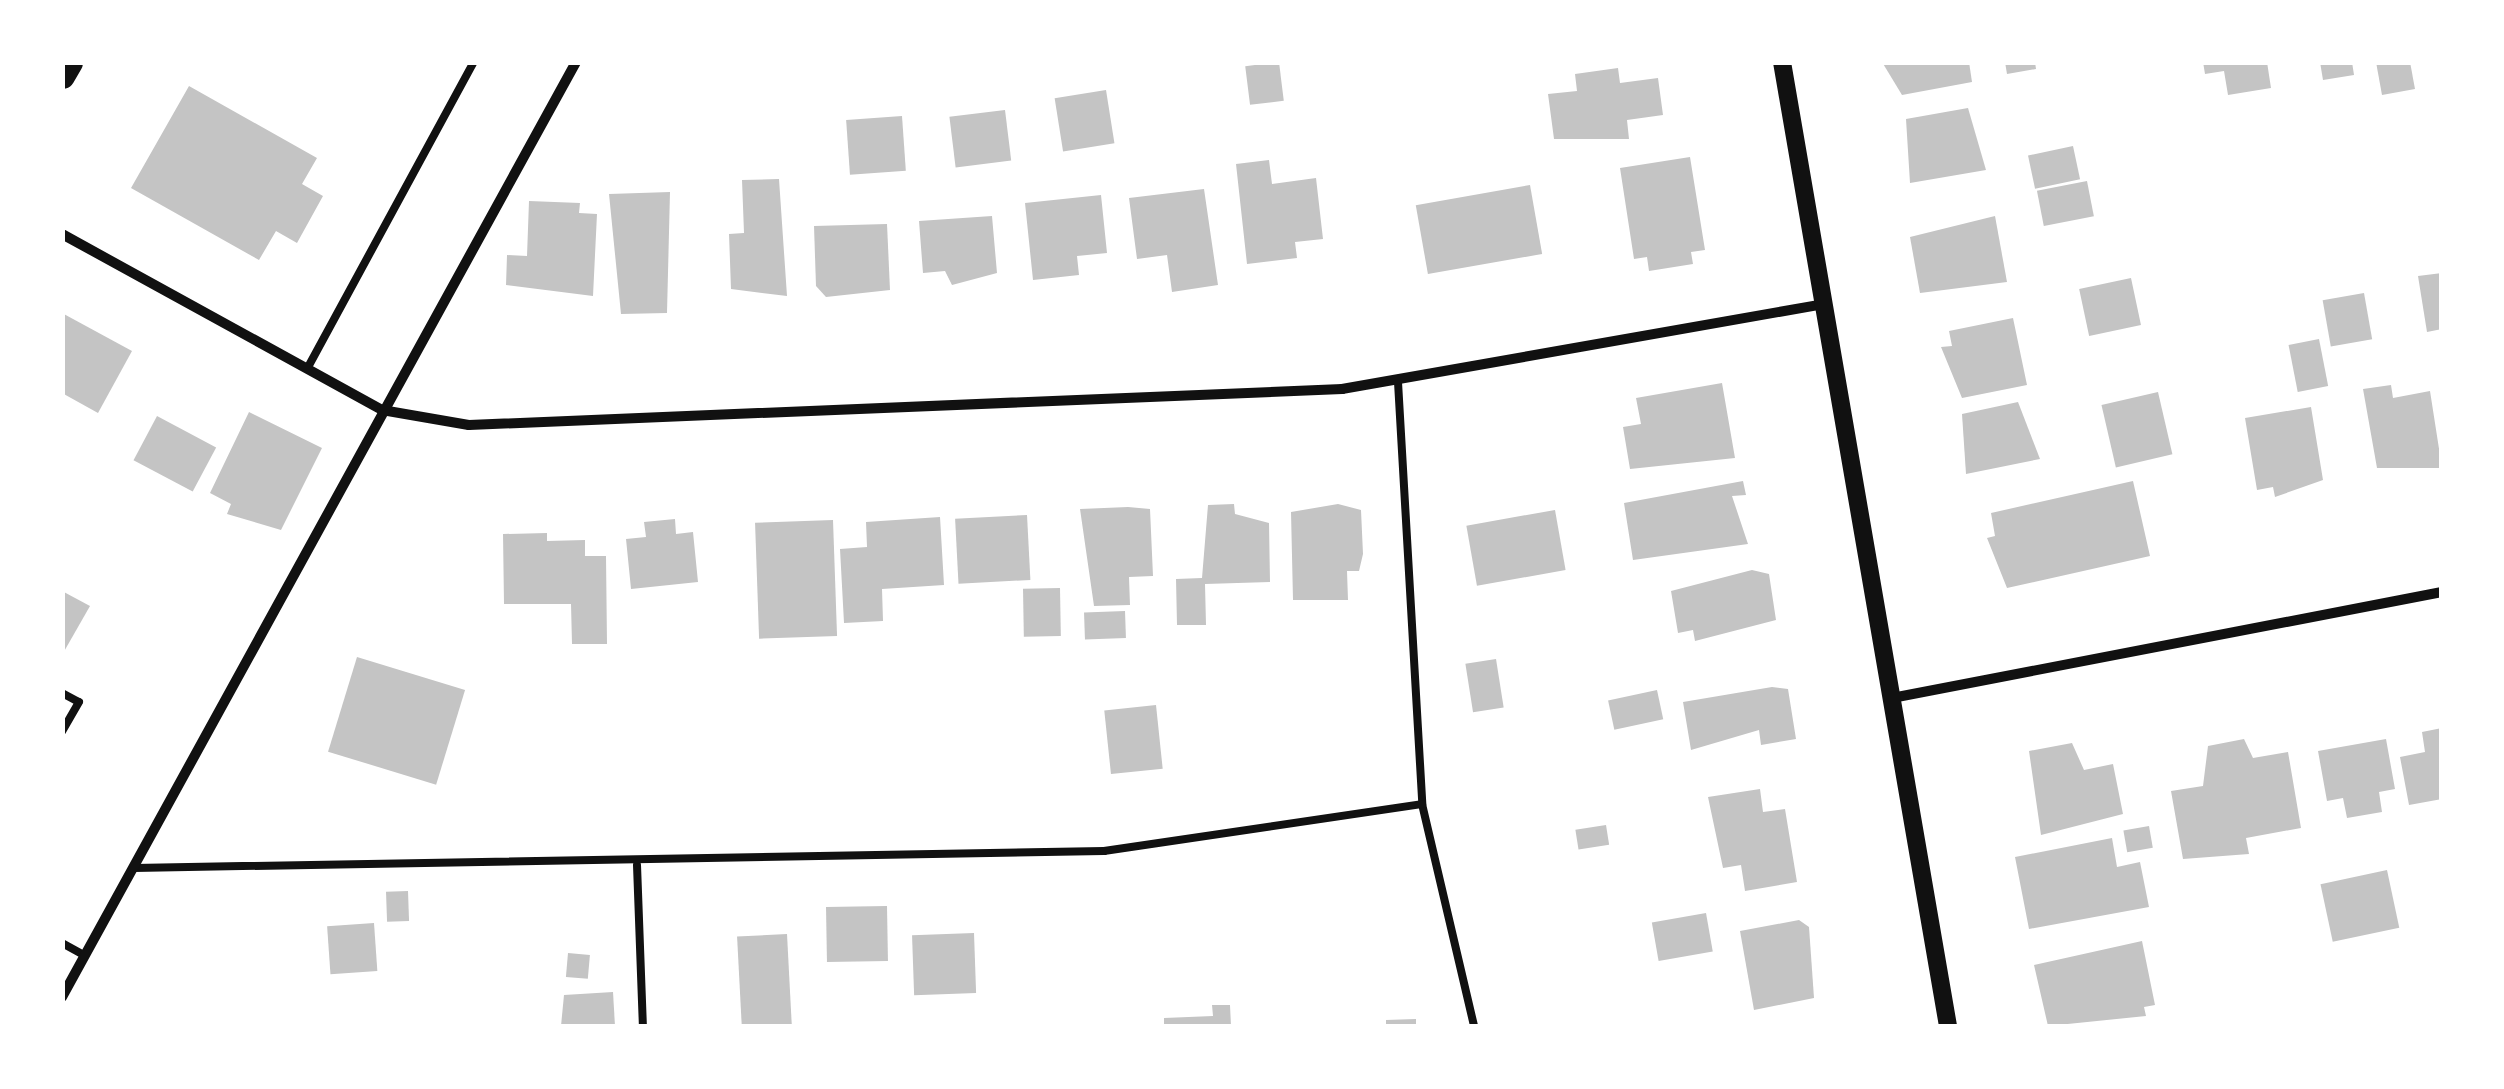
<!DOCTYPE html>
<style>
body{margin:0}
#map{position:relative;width:2504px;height:1089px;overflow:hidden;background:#fff;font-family:"Roboto Condensed",sans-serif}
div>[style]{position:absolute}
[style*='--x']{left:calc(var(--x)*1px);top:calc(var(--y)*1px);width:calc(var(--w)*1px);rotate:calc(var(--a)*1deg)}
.building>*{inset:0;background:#c4c4c4;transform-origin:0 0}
.service>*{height:8px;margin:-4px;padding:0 4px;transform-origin:4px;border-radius:4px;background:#111}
.minor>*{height:10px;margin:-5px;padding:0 5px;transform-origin:5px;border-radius:5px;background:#111}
.tertiary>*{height:18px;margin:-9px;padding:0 9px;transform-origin:9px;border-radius:9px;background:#111}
.primary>*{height:25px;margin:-12.5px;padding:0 12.5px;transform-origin:12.5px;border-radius:12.5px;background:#111}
span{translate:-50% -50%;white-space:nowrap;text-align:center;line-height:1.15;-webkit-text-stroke:8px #fff;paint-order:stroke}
.frame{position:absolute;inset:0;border:65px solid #fff;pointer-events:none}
</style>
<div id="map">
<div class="building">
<i style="left:1279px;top:62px;width:39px;height:34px;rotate:83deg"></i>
<i style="clip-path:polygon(1882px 62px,1969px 62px,1972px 82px,1902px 95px)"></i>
<i style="clip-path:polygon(2005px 62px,2035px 62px,2036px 69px,2007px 74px)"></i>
<i style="clip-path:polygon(2203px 62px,2267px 62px,2271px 88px,2228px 95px,2224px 71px,2205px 74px)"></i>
<i style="clip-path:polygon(2320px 62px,2352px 62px,2354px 75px,2323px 80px)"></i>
<i style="clip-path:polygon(2376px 62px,2410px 62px,2415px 89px,2382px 95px)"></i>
<i style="clip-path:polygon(1618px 68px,1620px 83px,1658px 78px,1663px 115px,1627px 120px,1629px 139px,1554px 139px,1548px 94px,1577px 91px,1575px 74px)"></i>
<i style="clip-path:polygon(189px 86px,317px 158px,302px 184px,323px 196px,297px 243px,276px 231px,259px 260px,131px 188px)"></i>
<i style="left:1106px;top:90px;width:54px;height:52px;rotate:81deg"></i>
<i style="clip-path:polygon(1968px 108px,1986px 170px,1910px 183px,1906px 119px)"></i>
<i style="left:1005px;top:110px;width:51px;height:56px;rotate:83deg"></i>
<i style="left:902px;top:116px;width:55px;height:56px;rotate:86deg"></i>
<i style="left:2073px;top:146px;width:34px;height:46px;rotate:78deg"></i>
<i style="clip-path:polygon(1690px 157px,1705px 250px,1691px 252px,1693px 264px,1649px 271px,1647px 257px,1634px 259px,1620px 168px)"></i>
<i style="clip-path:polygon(1269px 160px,1272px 184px,1316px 178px,1323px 239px,1295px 242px,1297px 258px,1247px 264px,1236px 164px)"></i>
<i style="clip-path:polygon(779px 179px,787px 296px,731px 289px,729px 234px,744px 233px,742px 180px)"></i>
<i style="left:2087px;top:181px;width:36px;height:51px;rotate:79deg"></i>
<i style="left:1530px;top:185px;width:70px;height:116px;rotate:80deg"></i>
<i style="clip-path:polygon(1204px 189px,1218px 285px,1172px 292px,1167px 255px,1137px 259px,1129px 198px)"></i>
<i style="clip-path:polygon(670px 192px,667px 313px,621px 314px,609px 194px)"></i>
<i style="clip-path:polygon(1101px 195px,1107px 253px,1077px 256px,1079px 275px,1033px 280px,1025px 203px)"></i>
<i style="clip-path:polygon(529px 201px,580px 203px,579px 213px,597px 214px,593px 296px,506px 285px,507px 255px,527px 256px)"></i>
<i style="clip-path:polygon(992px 216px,997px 273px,952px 285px,945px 271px,923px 273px,919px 221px)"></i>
<i style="clip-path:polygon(1995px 216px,2007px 282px,1920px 293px,1910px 237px)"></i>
<i style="clip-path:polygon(887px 224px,890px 290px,826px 297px,816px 286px,814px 226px)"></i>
<i style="clip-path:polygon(2442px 273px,2442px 329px,2427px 332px,2418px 276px)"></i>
<i style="left:2131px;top:278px;width:48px;height:53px;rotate:78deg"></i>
<i style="left:2364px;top:293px;width:47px;height:42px;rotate:80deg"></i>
<i style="clip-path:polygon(62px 313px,132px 351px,98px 413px,62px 393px)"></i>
<i style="clip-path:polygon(2013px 318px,2027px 385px,1962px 398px,1941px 347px,1952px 346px,1949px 331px)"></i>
<i style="left:2319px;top:339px;width:48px;height:31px;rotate:79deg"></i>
<i style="clip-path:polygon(1722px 383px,1735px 458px,1630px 469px,1623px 427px,1641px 424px,1636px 398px)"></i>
<i style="clip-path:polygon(2391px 385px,2393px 398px,2430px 391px,2442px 468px,2377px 468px,2363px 389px)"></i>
<i style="left:2158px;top:392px;width:64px;height:58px;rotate:77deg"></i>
<i style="clip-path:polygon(2018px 402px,2040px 459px,1966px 474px,1962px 414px)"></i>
<i style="clip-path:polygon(2311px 407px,2323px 480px,2275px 497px,2273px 487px,2257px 490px,2245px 418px)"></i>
<i style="clip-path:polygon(249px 412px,322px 448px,281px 530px,227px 514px,231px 504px,210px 493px)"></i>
<i style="left:157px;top:416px;width:67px;height:50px;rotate:28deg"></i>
<i style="clip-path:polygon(1743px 481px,1746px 495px,1732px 496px,1748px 544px,1633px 560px,1624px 503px)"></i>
<i style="clip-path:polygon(2133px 481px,2150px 556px,2007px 588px,1987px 538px,1995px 536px,1991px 513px)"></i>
<i style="clip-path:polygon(1234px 504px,1235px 514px,1269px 523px,1270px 582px,1205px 584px,1206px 625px,1177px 625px,1176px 579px,1202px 578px,1208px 505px)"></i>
<i style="clip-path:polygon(1338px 504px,1361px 510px,1363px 554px,1359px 571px,1347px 571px,1348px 600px,1293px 600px,1291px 512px)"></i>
<i style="clip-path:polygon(1128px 507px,1150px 509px,1153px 576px,1129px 577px,1130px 605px,1094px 606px,1080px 509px)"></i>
<i style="left:1555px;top:510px;width:61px;height:90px;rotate:80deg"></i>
<i style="left:1027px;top:515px;width:65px;height:72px;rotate:87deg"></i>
<i style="clip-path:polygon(940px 517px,944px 585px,882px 589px,883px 621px,844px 623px,840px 549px,867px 547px,866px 522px)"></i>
<i style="clip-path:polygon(675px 519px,676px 534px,693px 532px,698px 582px,631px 589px,626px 539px,646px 537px,644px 522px)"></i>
<i style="left:833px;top:520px;width:116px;height:78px;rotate:88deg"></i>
<i style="clip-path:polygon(547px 533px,547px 541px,585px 540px,585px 556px,606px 556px,607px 644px,572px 644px,571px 604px,504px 604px,503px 534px)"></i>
<i style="clip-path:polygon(1752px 570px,1769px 574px,1776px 620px,1695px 641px,1693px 630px,1678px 633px,1671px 591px)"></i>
<i style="left:1060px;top:588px;width:48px;height:37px;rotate:89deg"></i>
<i style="clip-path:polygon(62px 591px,90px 606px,62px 655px)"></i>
<i style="left:1125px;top:611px;width:27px;height:41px;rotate:88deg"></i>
<i style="left:357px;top:657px;width:113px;height:99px;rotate:17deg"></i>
<i style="left:1496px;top:659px;width:49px;height:31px;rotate:81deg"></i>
<i style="clip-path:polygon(1772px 687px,1788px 689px,1796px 739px,1761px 745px,1759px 730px,1691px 750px,1683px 702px)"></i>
<i style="left:1657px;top:690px;width:30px;height:50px;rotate:78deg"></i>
<i style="left:1156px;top:705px;width:64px;height:52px;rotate:84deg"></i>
<i style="clip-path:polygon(2442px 728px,2442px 799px,2409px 805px,2400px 757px,2425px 752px,2422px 732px)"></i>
<i style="clip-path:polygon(2244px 739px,2253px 758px,2288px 752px,2301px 828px,2246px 838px,2249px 854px,2183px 859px,2171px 791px,2203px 786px,2208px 746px)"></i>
<i style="clip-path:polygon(2386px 739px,2395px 789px,2379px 792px,2382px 812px,2347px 818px,2343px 798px,2327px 801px,2318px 751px)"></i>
<i style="clip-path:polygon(2072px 743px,2084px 770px,2113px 764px,2123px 814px,2041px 835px,2029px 751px)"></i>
<i style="clip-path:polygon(1760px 789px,1763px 812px,1785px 809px,1797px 882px,1745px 891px,1741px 865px,1723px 868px,1708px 797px)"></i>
<i style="left:1606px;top:825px;width:20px;height:31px;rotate:81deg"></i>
<i style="left:2149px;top:826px;width:22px;height:26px;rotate:80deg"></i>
<i style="clip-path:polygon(2112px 838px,2117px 867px,2140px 862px,2149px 907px,2029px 929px,2015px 857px)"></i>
<i style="left:2387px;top:870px;width:59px;height:68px;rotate:78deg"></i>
<i style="left:408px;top:891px;width:30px;height:22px;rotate:88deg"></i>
<i style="left:887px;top:906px;width:55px;height:61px;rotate:89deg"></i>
<i style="left:1706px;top:913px;width:39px;height:55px;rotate:80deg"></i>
<i style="clip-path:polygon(1799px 920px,1809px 927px,1814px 998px,1754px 1010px,1740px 931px)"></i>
<i style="left:374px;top:923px;width:48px;height:47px;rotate:86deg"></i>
<i style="left:974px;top:933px;width:60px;height:62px;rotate:88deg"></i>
<i style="left:787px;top:934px;width:92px;height:50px;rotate:87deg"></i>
<i style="clip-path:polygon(2142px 941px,2155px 1005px,2144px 1007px,2146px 1016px,2048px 1026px,2034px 965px)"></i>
<i style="left:568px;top:953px;width:22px;height:24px;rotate:5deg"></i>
<i style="clip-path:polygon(613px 992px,615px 1026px,561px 1026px,564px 995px)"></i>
<i style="clip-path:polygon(1212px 1005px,1230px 1005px,1231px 1026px,1164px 1026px,1164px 1018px,1213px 1016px)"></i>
<i style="clip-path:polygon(1416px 1019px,1416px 1026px,1386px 1026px,1386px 1020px)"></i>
</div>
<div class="service">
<i style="--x:307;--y:369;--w:349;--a:-61.5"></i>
<i style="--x:1398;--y:382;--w:423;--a:86.7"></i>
<i style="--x:1422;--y:804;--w:228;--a:76.8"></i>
<i style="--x:62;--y:693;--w:19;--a:28"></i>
<i style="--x:79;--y:702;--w:34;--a:120"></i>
<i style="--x:637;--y:865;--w:161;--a:87.9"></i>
<i style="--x:134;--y:868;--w:970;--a:-1"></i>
<i style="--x:1104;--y:851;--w:321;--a:-8.4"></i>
<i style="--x:62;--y:943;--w:26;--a:29"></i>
</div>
<div class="minor">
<i style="--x:62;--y:234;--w:365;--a:28.8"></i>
<i style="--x:382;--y:410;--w:88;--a:9.8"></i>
<i style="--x:469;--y:425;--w:874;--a:-2.36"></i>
<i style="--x:1342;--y:389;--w:489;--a:-10"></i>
<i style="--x:1892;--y:698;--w:560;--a:-10.91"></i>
<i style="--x:62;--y:997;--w:1067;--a:-61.2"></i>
</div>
<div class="tertiary">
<i style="--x:1782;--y:62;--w:978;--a:80.23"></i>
</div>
<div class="primary">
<i style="--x:62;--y:76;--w:16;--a:-60"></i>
</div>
<div class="frame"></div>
</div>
